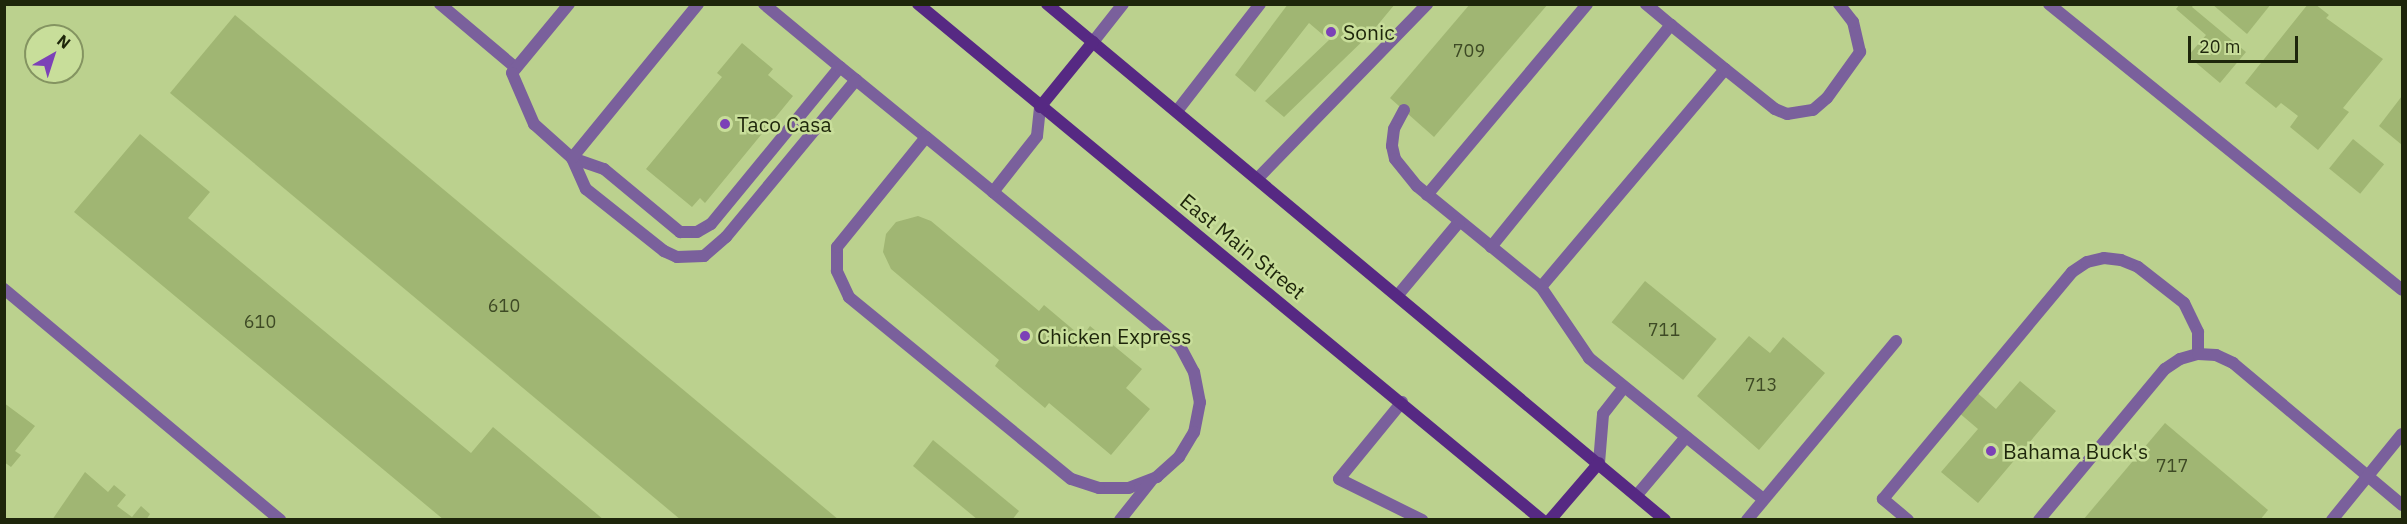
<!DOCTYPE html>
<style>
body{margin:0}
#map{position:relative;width:2407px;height:524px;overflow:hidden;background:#bbd18e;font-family:"IBM Plex Sans",sans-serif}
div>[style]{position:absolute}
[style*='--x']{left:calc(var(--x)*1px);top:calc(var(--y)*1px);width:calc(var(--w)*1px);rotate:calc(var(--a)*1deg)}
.building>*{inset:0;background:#a0b673;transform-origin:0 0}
.service>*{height:12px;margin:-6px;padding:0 6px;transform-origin:6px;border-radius:6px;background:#7a609c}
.secondary>*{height:12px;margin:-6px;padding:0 6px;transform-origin:6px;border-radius:6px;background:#562983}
.dots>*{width:16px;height:16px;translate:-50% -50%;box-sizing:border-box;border:3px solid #c8de9a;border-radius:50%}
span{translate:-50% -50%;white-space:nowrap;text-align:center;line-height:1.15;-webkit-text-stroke:5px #c8de9a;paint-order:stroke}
.number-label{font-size:18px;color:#3e4a25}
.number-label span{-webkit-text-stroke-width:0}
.poi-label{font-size:21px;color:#1e260b}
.left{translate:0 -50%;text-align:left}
.street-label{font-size:21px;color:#1e260b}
.frame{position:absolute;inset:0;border:6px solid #1e260b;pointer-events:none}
.north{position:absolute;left:24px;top:24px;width:60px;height:60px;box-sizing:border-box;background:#c8de9a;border:2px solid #849461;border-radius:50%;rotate:39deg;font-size:16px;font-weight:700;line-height:24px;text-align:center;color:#1e260b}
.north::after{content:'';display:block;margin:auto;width:21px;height:27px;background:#7c41b7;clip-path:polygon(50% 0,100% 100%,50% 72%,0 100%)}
.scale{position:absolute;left:2188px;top:36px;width:110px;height:27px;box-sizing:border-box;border:3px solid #1e260b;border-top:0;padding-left:8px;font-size:18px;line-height:21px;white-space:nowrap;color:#1e260b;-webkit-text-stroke:4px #c8de9a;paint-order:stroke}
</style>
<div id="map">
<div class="building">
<i style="clip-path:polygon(1288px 4px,1395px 4px,1371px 33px,1284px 117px,1265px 101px,1329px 40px,1309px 23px,1255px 92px,1235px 75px)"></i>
<i style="clip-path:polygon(1470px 4px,1548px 4px,1434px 137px,1390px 98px)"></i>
<i style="clip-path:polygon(2180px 4px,2194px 4px,2192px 7px,2246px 52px,2220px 83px,2188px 56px,2206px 35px,2176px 9px)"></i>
<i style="clip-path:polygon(2212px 4px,2271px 4px,2247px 34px)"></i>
<i style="clip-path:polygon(2308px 4px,2315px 4px,2329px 15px,2326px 18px,2383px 59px,2343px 108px,2349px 112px,2318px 150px,2290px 127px,2298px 116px,2281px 103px,2276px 108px,2245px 83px)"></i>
<i style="clip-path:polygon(235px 15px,839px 520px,681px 520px,170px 93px)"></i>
<i style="clip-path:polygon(742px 43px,773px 69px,768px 75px,793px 96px,705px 203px,700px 198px,692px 207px,646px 169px,722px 77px,717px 73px)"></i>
<i style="clip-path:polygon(2402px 96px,2402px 145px,2379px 126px)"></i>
<i style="clip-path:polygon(140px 134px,210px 192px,188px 218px,471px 453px,493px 427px,604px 520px,444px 520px,74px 212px)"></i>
<i style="left:2353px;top:139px;width:40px;height:38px;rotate:39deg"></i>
<i style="clip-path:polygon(918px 216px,931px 221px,1039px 311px,1044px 305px,1082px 337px,1090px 326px,1142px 369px,1126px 388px,1150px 409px,1111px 455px,1049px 403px,1045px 408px,995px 366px,999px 360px,891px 269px,883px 252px,886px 234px,896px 222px)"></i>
<i style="left:1645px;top:281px;width:92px;height:53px;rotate:39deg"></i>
<i style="clip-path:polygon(1749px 336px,1770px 353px,1783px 337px,1825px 373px,1759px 450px,1697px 396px)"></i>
<i style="clip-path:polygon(2020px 381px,2056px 411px,1978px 503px,1941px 472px,1978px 429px,1958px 412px,1975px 391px,1996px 409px)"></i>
<i style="clip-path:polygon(4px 403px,35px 426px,15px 451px,21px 455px,11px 467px,4px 462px)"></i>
<i style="clip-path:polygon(2165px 423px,2268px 510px,2260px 520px,2083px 520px)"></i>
<i style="clip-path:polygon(933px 440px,1019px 511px,1012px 520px,978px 520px,913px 466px)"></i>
<i style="clip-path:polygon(85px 472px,108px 492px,114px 485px,126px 495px,117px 506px,132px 517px,141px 506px,150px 514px,146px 520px,52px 520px)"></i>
</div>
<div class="service">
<i style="--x:440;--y:4;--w:99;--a:40.1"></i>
<i style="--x:569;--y:4;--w:89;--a:129.6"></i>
<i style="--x:512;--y:73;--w:56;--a:66.7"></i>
<i style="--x:534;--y:124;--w:51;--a:41.8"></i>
<i style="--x:572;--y:158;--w:34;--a:19"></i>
<i style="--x:604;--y:169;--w:99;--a:39.7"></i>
<i style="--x:680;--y:232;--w:17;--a:0"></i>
<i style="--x:697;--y:232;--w:16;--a:-30"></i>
<i style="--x:711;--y:224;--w:203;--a:-50.6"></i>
<i style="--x:764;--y:4;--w:99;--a:39.7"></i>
<i style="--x:840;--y:67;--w:21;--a:39"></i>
<i style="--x:856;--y:80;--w:90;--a:39.2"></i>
<i style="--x:926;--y:137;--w:87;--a:39.4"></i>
<i style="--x:993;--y:192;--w:242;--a:39.5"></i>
<i style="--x:1180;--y:346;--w:30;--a:62"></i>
<i style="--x:1194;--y:372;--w:31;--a:79"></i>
<i style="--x:1200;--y:402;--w:31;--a:101"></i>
<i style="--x:1194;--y:432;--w:29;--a:121"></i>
<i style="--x:1179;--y:457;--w:30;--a:138"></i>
<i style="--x:1157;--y:477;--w:30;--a:159"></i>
<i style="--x:1129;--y:488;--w:30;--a:180"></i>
<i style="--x:1099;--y:488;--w:29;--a:-162"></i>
<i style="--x:1071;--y:479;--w:287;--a:-140.7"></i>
<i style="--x:849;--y:297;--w:29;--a:-115"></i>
<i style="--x:837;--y:271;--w:24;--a:-90"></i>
<i style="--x:837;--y:247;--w:141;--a:-51"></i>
<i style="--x:2049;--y:4;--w:454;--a:39"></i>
<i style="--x:1671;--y:25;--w:70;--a:39.2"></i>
<i style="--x:1093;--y:42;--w:48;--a:-51.7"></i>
<i style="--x:1404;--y:110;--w:21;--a:118"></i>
<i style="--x:1394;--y:129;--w:17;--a:97"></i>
<i style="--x:1392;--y:146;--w:13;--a:77"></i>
<i style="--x:1395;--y:159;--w:35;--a:51"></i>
<i style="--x:1417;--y:186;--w:160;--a:39.2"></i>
<i style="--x:1541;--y:287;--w:86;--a:55.9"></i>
<i style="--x:1589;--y:358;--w:224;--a:39"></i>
<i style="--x:1177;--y:111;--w:135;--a:-52.2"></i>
<i style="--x:572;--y:158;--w:34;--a:66"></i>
<i style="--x:586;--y:189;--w:100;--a:38.5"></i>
<i style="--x:664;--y:251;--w:14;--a:25"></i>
<i style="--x:677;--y:257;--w:27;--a:-2"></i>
<i style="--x:704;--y:256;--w:29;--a:-41"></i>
<i style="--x:726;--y:237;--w:204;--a:-50.4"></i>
<i style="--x:572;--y:158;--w:199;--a:-50.7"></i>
<i style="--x:1258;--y:178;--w:243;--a:-45.8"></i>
<i style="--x:993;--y:192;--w:71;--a:-51.8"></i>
<i style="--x:1037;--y:136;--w:29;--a:-84"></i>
<i style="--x:1427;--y:195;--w:249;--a:-50"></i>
<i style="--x:1491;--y:247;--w:286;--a:-51"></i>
<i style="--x:1671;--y:25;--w:33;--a:-140"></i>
<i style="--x:1541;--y:287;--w:285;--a:-49.8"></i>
<i style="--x:1725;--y:69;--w:64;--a:38.7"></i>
<i style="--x:1775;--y:109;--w:13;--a:23"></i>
<i style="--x:1787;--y:114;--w:26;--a:-9"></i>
<i style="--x:1813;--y:110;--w:18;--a:-41"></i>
<i style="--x:1827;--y:98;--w:57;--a:-54.3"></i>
<i style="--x:1860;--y:52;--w:31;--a:-103"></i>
<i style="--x:1853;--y:22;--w:23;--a:-128"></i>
<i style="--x:4;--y:289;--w:360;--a:39.9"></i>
<i style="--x:1398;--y:295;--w:95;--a:-50.1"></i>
<i style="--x:1402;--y:402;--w:99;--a:129.3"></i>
<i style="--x:1339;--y:479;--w:93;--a:26.3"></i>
<i style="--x:1599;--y:463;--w:49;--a:-85.3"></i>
<i style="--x:1603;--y:414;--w:34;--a:-52"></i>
<i style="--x:1637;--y:495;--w:76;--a:-49.8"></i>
<i style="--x:1120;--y:520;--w:50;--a:-51.5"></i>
<i style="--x:1747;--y:520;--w:233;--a:-50.2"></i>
<i style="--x:1908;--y:520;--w:33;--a:-140"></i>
<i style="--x:1883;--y:499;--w:295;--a:-50.2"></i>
<i style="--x:2072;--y:272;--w:18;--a:-34"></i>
<i style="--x:2087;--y:262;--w:17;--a:-13"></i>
<i style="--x:2104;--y:258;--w:17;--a:7"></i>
<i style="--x:2121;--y:260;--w:18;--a:22"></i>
<i style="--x:2138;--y:267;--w:58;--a:38"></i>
<i style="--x:2184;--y:303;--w:32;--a:64"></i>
<i style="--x:2198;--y:332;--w:22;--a:90"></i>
<i style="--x:2039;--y:520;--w:197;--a:-50.2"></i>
<i style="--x:2165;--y:369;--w:18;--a:-34"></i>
<i style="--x:2180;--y:359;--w:19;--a:-16"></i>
<i style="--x:2198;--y:354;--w:18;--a:3"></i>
<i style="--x:2216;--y:355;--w:19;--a:25"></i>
<i style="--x:2233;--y:363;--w:221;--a:40"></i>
<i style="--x:2332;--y:520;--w:111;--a:-50.9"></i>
</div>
<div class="secondary">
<i style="--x:918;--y:4;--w:810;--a:39.59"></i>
<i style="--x:1047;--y:4;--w:805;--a:39.86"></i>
<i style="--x:1040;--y:107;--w:84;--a:-50.8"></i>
<i style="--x:1550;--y:520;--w:75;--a:-49.3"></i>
</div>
<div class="dots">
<i style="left:1331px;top:32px;background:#7c41b7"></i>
<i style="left:725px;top:124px;background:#7c41b7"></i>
<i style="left:1025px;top:336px;background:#7c41b7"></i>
<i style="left:1991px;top:451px;background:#7c41b7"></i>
</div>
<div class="number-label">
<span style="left:1469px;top:51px">709</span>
<span style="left:504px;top:306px">610</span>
<span style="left:260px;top:322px">610</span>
<span style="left:1664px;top:330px">711</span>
<span style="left:1761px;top:385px">713</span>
<span style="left:2172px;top:466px">717</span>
</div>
<div class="poi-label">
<span class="left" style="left:1343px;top:32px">Sonic</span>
<span class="left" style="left:737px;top:124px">Taco Casa</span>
<span class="left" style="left:1037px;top:336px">Chicken Express</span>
<span class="left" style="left:2003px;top:451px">Bahama Buck's</span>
</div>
<div class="street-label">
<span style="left:1243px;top:246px;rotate:39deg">East Main Street</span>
</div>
<div class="frame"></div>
<div class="north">N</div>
<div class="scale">20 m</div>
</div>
